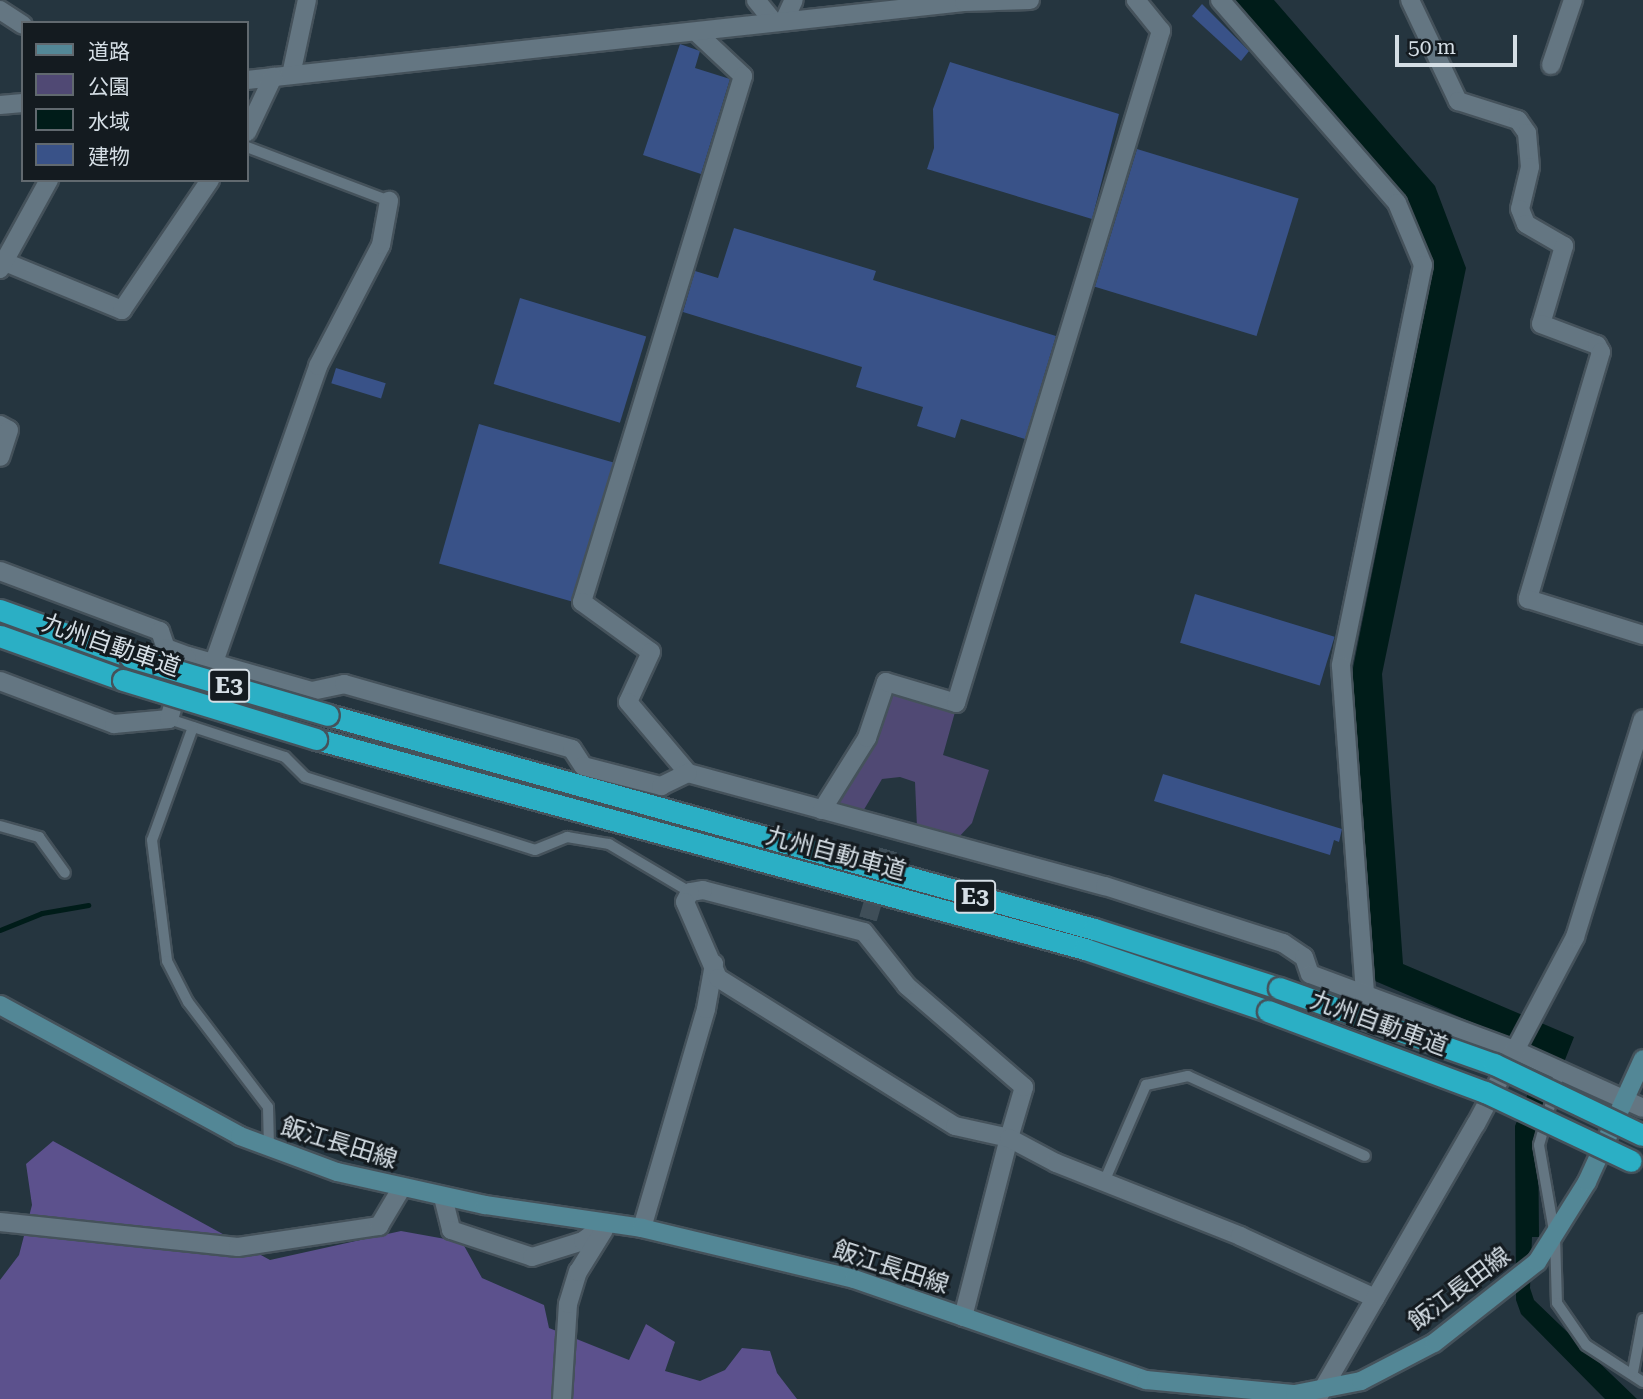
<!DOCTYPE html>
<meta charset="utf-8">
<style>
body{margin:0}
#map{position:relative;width:1643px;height:1399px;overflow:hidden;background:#25353f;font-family:"Roboto Serif","Noto Sans JP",serif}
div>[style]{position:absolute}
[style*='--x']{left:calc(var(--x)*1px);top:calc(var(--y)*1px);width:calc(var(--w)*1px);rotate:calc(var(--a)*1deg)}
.green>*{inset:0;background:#504974}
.forest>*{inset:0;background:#5c518d}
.water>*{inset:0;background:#001c19}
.stream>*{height:5px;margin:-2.5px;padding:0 2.5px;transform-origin:2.5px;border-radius:2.5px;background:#001c19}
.building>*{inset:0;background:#395288;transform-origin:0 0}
.minor-tunnel>*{height:18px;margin-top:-9px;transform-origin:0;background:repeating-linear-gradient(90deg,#3f4e58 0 18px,transparent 0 27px)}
.roads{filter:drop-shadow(2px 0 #45525b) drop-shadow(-2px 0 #45525b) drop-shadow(0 2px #45525b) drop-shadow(0 -2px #45525b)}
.service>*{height:10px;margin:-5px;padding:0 5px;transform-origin:5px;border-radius:5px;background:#647682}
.minor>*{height:18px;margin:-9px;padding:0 9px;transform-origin:9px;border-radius:9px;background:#647682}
.secondary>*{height:18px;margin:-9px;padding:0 9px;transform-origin:9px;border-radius:9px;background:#538796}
.motorway>*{height:21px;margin:-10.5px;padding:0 10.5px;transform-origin:10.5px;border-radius:10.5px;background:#2bafc5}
.bridges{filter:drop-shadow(2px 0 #45525b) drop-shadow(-2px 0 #45525b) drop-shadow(0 2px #45525b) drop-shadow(0 -2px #45525b)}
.motorway-bridge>*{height:21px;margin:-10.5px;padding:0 10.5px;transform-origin:10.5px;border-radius:10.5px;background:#2bafc5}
span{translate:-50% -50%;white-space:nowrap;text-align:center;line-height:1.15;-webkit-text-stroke:6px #141b20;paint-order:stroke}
.shield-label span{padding:2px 5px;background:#141b20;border:2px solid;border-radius:5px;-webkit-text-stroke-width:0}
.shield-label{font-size:23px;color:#d5dee5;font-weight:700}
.street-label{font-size:24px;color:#d5dee5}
.legend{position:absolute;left:21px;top:21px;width:228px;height:161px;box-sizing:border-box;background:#141b20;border:2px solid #61696f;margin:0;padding:9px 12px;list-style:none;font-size:21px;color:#d5dee5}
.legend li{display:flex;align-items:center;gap:14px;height:35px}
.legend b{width:35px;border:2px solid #61696f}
.scale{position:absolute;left:1395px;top:35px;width:122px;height:32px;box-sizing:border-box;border:4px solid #d5dee5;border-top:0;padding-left:9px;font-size:21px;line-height:24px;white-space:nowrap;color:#d5dee5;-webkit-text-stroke:5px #141b20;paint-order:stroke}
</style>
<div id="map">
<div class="green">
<i style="clip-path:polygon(886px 691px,955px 712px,943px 755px,989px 770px,972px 823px,957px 839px,917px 827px,915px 782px,900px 777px,882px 779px,862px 813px,834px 806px)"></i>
</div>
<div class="forest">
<i style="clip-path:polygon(53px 1141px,270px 1260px,401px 1231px,462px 1242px,482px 1278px,544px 1305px,549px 1328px,629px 1360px,646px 1324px,675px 1342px,665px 1371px,700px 1381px,725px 1370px,742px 1348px,770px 1351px,777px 1373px,797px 1399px,0 1399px,0 1280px,19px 1255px,32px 1205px,26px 1164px)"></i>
</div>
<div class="water">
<i style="clip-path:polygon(1234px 0,1274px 0,1435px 186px,1466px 268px,1382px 674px,1403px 964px,1574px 1037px,1538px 1128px,1539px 1237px,1532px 1237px,1530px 1288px,1534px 1300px,1637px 1399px,1605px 1399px,1521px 1314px,1516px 1300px,1515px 1126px,1544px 1053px,1375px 981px,1352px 673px,1433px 269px,1408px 202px)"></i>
</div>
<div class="stream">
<i style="--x:0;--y:930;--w:45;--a:-22"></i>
<i style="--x:42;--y:913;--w:47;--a:-9.9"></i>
</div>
<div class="building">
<i style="clip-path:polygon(1202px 4px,1249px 51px,1241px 61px,1192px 16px)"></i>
<i style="clip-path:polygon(680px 44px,700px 51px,695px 68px,730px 79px,701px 174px,643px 155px)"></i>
<i style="clip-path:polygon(950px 62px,1119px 114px,1092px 219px,927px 169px,934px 148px,933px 109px)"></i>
<i style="left:1137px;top:149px;width:169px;height:144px;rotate:17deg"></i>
<i style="clip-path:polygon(734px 228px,876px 271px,873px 280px,1056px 336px,1025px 439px,961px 419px,955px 438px,917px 426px,923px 407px,856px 387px,862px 367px,683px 312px,695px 271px,718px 278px)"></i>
<i style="left:520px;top:298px;width:132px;height:90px;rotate:17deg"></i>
<i style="left:336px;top:368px;width:52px;height:16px;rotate:17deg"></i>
<i style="left:479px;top:424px;width:140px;height:145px;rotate:16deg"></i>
<i style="left:1195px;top:594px;width:146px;height:51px;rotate:17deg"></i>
<i style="clip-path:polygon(1163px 774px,1342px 829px,1339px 842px,1334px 840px,1330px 855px,1154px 801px)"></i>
</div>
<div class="minor-tunnel">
<i style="--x:868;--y:919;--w:75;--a:-73.7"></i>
</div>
<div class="roads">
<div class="service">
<i style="--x:247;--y:147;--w:152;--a:20.8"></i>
<i style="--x:169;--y:719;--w:122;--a:18.1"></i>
<i style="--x:285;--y:757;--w:28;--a:45"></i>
<i style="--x:305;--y:777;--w:241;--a:17.6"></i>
<i style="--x:535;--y:850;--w:35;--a:-22"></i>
<i style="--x:567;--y:837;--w:43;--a:9.5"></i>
<i style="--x:609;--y:844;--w:94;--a:30.7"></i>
<i style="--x:193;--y:727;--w:120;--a:109.9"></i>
<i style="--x:152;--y:840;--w:122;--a:82.9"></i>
<i style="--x:167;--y:961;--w:46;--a:62.9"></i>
<i style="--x:188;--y:1002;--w:132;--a:52.7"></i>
<i style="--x:268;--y:1107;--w:41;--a:88.6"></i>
<i style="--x:0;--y:826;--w:41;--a:15.8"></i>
<i style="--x:39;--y:837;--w:44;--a:54.2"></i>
<i style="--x:1560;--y:1070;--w:78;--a:105.6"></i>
<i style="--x:1539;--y:1145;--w:93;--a:80.1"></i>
<i style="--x:1555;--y:1237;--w:66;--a:88.3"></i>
<i style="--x:1557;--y:1303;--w:51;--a:55.4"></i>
<i style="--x:1586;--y:1345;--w:68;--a:33"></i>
<i style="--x:1104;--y:1182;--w:106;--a:-66.6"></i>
<i style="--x:1146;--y:1085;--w:43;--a:-12.1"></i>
<i style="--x:1188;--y:1076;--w:194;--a:24.3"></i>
<i style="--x:1633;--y:1372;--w:54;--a:-79.3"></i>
</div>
<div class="minor">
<i style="--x:756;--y:0;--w:28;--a:51"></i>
<i style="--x:1220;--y:0;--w:269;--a:48.9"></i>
<i style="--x:1397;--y:203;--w:67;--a:67.2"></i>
<i style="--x:1423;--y:265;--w:409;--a:101.6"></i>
<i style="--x:1341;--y:666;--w:329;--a:85.8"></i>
<i style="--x:1410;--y:0;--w:112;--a:64.6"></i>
<i style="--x:1458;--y:101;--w:63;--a:17.6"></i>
<i style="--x:1518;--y:120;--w:16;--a:55"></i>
<i style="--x:1527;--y:133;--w:34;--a:85"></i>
<i style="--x:1530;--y:167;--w:43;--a:103.4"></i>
<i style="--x:1520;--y:209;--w:16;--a:68"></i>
<i style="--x:1526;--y:224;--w:44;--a:30.1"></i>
<i style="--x:1564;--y:246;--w:81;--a:106.4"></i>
<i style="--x:1541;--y:324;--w:60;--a:20.6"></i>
<i style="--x:1597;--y:345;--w:8;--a:60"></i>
<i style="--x:1601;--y:352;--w:258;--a:106.5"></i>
<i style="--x:1528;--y:599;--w:121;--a:17.4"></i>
<i style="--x:0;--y:10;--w:27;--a:33"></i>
<i style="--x:784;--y:21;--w:23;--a:-65"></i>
<i style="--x:697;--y:33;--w:63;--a:43.1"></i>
<i style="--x:743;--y:76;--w:550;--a:107.02"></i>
<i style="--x:582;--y:602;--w:85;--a:35.9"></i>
<i style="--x:651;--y:652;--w:55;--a:114.7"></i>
<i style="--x:628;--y:702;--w:93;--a:49.8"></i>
<i style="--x:688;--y:773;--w:432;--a:15.2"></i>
<i style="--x:1105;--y:886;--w:187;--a:17.8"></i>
<i style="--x:1283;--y:943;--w:25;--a:34"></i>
<i style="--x:1304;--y:957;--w:18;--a:71"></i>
<i style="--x:1310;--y:974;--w:218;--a:20.4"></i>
<i style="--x:1514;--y:1050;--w:141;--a:24.2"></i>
<i style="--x:1551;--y:65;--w:69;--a:-71.3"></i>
<i style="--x:291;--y:75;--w:77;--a:-78"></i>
<i style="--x:247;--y:80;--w:721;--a:-6.21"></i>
<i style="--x:964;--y:2;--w:66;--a:-1.7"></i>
<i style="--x:0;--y:105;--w:23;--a:-5"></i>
<i style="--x:247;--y:132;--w:61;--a:-64.7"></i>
<i style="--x:0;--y:260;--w:132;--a:22.3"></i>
<i style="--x:122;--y:310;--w:157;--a:-55.9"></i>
<i style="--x:0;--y:269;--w:102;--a:-61.2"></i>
<i style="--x:0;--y:425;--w:10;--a:29"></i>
<i style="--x:9;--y:430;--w:28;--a:108"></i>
<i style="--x:0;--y:571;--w:171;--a:20.6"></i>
<i style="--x:160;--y:631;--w:18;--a:71"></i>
<i style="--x:166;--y:648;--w:23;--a:20"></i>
<i style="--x:188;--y:656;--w:129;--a:15.8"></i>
<i style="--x:312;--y:691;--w:33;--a:-12"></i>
<i style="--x:344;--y:684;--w:237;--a:15.9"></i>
<i style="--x:572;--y:749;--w:20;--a:57"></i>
<i style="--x:583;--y:766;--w:81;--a:14.4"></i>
<i style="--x:661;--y:786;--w:30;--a:-26"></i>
<i style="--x:214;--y:662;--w:314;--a:-70.6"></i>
<i style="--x:318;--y:366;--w:136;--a:-62.5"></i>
<i style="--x:381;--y:245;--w:45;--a:-79.7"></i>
<i style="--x:0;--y:681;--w:122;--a:20.7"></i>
<i style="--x:114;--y:724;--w:55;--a:-5.2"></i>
<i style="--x:169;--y:719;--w:63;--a:-73.3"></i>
<i style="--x:822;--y:810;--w:85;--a:-58"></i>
<i style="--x:867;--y:738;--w:59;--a:-71.3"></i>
<i style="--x:886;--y:682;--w:73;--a:16.7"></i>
<i style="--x:956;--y:703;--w:703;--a:-73.04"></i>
<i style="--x:1161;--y:31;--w:40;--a:-129"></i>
<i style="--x:443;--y:1197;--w:34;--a:76"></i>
<i style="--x:451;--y:1230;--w:85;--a:18.4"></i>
<i style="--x:532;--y:1257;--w:53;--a:-17.4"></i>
<i style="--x:583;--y:1241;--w:30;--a:-37"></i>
<i style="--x:0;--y:1222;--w:239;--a:6"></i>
<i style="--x:238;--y:1247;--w:143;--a:-8.5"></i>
<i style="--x:379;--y:1226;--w:43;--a:-59.3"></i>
<i style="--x:642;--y:1228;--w:228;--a:-73.7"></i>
<i style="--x:706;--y:1009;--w:46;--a:-79.9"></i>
<i style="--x:963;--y:1317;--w:185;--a:-75.6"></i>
<i style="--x:1009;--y:1138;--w:53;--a:-73.6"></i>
<i style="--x:1024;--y:1087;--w:155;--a:-139.2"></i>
<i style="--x:907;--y:986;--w:69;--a:-128.5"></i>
<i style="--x:864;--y:932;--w:166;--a:-165.4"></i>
<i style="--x:703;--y:890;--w:13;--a:171"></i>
<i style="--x:690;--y:892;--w:11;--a:117"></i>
<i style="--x:685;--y:902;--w:83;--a:66.5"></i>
<i style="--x:718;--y:978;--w:279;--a:32"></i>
<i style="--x:955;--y:1126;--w:55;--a:12.5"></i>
<i style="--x:1009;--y:1138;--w:53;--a:28"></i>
<i style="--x:1056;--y:1163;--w:198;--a:21.6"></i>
<i style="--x:1240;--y:1236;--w:149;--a:24.7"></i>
<i style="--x:562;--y:1399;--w:95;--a:-86.4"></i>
<i style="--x:568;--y:1304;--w:34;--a:-73"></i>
<i style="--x:578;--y:1272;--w:49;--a:-58.2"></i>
<i style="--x:1317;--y:1399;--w:318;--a:-60"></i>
<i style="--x:1476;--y:1124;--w:212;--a:-62.1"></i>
<i style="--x:1575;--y:937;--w:228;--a:-72.7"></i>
</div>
<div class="secondary">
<i style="--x:0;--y:1005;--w:273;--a:28.6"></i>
<i style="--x:240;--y:1136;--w:103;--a:20.4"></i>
<i style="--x:337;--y:1172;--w:152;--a:12.6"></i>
<i style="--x:485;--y:1205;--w:159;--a:8.3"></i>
<i style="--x:642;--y:1228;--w:218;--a:13.5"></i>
<i style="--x:854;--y:1279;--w:309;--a:19.1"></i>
<i style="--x:1146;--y:1380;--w:150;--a:5.4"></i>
<i style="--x:1295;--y:1394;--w:67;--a:-11.1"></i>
<i style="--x:1361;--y:1381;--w:82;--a:-27.5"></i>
<i style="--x:1434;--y:1343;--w:131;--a:-38.2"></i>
<i style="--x:1537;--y:1262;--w:94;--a:-58"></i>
<i style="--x:1587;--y:1182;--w:135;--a:-65.5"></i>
</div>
<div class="motorway">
<i style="--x:0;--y:610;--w:138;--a:19.9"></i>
<i style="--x:0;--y:636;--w:131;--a:19.7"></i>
<i style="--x:328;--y:715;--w:795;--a:15.61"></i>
<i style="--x:1094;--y:929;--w:194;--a:17.7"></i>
<i style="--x:316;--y:739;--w:797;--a:15.27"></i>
<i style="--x:1085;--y:949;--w:193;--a:18.7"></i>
</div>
</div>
<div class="bridges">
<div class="motorway-bridge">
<i style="--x:130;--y:657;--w:206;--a:16.3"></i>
<i style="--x:123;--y:680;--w:202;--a:17"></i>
<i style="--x:1279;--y:988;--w:228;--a:19.5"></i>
<i style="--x:1494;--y:1064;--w:164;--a:25.6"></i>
<i style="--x:1268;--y:1011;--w:232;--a:20.5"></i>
<i style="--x:1485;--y:1092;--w:161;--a:25.3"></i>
</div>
</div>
<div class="shield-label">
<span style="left:229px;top:686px">E3</span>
<span style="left:975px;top:897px">E3</span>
</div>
<div class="street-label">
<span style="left:111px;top:646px;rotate:19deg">九州自動車道</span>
<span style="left:836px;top:854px;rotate:15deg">九州自動車道</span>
<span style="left:1379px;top:1024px;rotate:20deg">九州自動車道</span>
<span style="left:339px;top:1144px;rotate:17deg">飯江長田線</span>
<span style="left:891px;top:1268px;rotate:18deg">飯江長田線</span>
<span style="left:1460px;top:1289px;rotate:-37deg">飯江長田線</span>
</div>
<ul class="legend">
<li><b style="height:9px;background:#538796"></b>道路</li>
<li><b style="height:19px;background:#504974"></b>公園</li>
<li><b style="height:19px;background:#001c19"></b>水域</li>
<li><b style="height:19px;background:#395288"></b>建物</li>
</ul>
<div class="scale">50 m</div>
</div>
